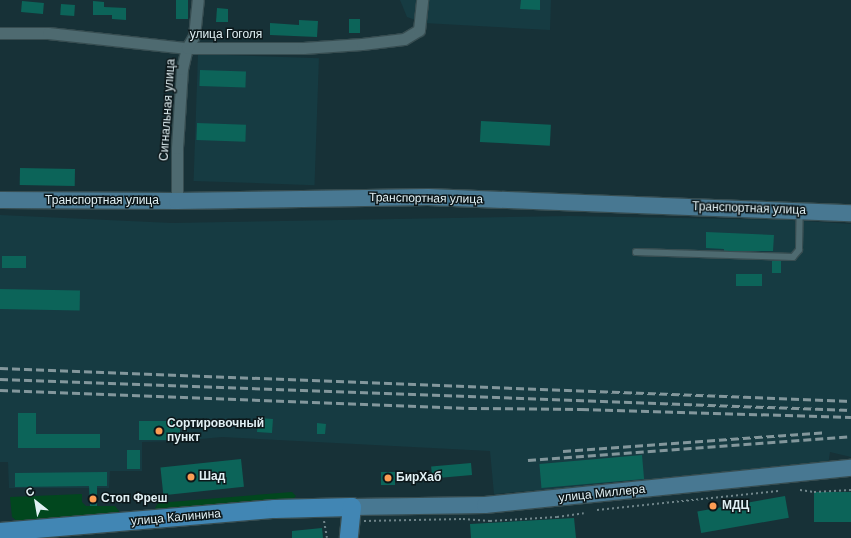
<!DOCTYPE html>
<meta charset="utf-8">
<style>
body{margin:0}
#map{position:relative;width:851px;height:538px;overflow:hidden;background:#173137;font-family:Helvetica,sans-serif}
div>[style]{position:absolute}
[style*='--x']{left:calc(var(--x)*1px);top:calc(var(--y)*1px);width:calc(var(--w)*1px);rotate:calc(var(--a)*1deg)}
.built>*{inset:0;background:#163b42;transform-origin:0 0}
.green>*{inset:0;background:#01471e}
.building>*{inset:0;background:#0c6459;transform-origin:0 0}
.path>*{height:2px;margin-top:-1px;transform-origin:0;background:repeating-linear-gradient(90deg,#70858a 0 2px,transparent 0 5px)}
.roads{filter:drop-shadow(1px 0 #374d51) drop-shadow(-1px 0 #374d51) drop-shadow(0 1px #374d51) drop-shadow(0 -1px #374d51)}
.service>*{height:5.5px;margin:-2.75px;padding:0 2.75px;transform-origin:2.75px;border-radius:2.75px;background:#4e6a70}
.minor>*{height:11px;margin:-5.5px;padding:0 5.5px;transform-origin:5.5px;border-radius:5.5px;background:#4e6a70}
.secondary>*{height:16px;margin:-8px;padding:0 8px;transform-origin:8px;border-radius:8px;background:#487892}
.primary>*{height:18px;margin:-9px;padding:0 9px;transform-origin:9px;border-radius:9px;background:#4186b4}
.rail>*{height:3px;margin-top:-1.5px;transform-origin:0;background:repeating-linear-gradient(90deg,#83979c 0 8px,transparent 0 12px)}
.dots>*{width:11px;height:11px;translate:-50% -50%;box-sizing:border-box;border:2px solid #0c171a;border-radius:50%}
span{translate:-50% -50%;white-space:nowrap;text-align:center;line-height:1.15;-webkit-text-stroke:3px #0c171a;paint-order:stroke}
.street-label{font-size:12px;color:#e1f0f4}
.poi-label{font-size:12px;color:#e1f0f4;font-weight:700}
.left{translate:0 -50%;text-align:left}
.north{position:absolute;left:16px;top:482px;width:40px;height:40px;-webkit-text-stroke:3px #0c171a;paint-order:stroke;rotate:329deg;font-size:11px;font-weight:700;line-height:16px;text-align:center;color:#e1f0f4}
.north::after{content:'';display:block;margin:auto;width:14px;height:18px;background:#e1f0f4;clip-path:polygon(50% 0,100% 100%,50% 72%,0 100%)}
</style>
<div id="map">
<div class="built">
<i style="clip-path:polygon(400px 0,551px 0,550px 30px,424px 23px,407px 17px)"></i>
<i style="left:198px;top:54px;width:121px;height:127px;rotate:2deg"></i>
<i style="clip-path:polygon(0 215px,172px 223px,569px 216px,788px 220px,851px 224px,851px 457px,830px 452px,828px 466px,494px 494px,490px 451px,222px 437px,179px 441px,142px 442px,142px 471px,110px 471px,109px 488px,9px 488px,8px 462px,0 462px)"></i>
</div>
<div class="green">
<i style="clip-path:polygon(292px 492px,296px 496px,292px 500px,157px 510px,155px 508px,158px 503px)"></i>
<i style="clip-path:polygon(82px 494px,82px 502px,86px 506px,115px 506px,119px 511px,118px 514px,18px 522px,12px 517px,10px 497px)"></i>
</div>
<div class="building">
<i style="left:176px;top:0;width:12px;height:19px"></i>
<i style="clip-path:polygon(521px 0,540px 0,540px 10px,520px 9px)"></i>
<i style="left:22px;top:1px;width:22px;height:11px;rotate:5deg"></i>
<i style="clip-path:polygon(93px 1px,104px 2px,104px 7px,126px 8px,126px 20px,112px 19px,112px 15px,93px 15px)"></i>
<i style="left:61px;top:4px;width:14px;height:11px;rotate:4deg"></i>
<i style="clip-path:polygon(217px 8px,228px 9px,228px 22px,216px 22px)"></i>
<i style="left:349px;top:19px;width:11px;height:14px"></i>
<i style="clip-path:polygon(299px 20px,318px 21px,317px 37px,270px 35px,270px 23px,299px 25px)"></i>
<i style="left:200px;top:70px;width:46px;height:16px;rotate:2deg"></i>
<i style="left:481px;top:121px;width:70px;height:21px;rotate:3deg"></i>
<i style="left:197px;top:123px;width:49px;height:17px;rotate:2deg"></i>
<i style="left:20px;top:168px;width:55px;height:17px;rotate:1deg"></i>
<i style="clip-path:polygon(706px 232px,774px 235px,773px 251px,724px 251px,724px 249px,706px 248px)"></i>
<i style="left:2px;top:256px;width:24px;height:12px"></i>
<i style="left:772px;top:261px;width:9px;height:12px"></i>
<i style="left:762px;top:274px;width:12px;height:26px;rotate:90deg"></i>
<i style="left:0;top:289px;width:80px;height:20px;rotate:1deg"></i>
<i style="clip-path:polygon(18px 413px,36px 413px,36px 434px,100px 434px,100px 448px,18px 448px)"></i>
<i style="left:258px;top:418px;width:15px;height:14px;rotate:4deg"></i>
<i style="left:139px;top:421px;width:41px;height:19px"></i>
<i style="clip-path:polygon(317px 423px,326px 424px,325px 434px,317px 434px)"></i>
<i style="left:127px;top:450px;width:13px;height:19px"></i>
<i style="left:642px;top:455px;width:24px;height:103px;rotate:85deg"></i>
<i style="left:241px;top:459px;width:28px;height:81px;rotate:84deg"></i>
<i style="left:471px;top:463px;width:12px;height:40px;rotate:85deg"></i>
<i style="clip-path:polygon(107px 472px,107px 486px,97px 486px,97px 506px,90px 506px,89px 486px,15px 487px,15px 473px)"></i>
<i style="left:381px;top:472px;width:14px;height:13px"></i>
<i style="left:851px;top:492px;width:30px;height:37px;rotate:90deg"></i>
<i style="left:785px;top:496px;width:22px;height:89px;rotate:80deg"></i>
<i style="clip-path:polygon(574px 518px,576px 538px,471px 538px,470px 524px)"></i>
<i style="clip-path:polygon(322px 528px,323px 538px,292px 538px,292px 531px)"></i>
</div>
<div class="path">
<i style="--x:800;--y:490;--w:14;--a:8"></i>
<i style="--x:814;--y:492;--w:37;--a:-3"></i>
<i style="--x:597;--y:510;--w:182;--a:-6"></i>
<i style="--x:324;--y:521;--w:17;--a:80"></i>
<i style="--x:364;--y:521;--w:99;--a:-1.2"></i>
<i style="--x:463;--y:519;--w:27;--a:4"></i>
<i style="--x:490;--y:521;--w:67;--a:-3.4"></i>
<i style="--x:557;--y:517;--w:27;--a:-8"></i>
</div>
<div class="roads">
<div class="service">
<i style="--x:636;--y:252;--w:157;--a:1.8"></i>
<i style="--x:793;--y:257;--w:9;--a:-49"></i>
<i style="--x:799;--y:250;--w:39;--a:-89"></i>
</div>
<div class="minor">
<i style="--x:0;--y:33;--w:48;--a:0"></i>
<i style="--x:48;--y:33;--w:140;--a:6.2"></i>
<i style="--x:187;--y:48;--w:116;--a:0"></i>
<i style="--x:303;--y:48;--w:59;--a:-3.9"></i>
<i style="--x:362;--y:44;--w:42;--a:-6.8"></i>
<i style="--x:404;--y:39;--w:17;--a:-31"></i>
<i style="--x:419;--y:30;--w:30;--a:-84"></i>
<i style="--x:177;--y:201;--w:53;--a:-90"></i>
<i style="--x:177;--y:148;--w:79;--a:-86.4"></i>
<i style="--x:182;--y:69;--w:22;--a:-77"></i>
<i style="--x:187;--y:48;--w:14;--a:-60"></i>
<i style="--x:194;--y:36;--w:36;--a:-84"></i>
</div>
<div class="secondary">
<i style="--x:0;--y:200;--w:177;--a:0.3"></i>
<i style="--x:177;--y:201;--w:251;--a:-0.9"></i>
<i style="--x:428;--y:197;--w:423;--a:2.2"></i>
<i style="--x:352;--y:507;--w:133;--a:-0.9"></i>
<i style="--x:485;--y:505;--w:368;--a:-5.8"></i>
</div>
<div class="primary">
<i style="--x:0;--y:532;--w:276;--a:-4.8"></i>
<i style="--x:275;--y:509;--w:77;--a:-1.5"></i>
<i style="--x:352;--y:507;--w:31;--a:96"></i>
</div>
</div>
<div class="rail">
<i style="--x:0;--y:368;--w:852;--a:2.22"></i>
<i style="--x:0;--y:379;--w:852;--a:2.09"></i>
<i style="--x:0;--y:390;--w:469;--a:2.2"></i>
<i style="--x:469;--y:408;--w:112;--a:0.5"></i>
<i style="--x:581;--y:409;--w:270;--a:1.7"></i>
<i style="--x:563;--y:451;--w:263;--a:-4.1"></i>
<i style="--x:528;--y:460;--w:324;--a:-4.2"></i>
</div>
<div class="dots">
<i style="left:159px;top:431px;background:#fc9d54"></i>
<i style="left:191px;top:477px;background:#fc9d54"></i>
<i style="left:388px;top:478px;background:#fc9d54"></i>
<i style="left:93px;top:499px;background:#fc9d54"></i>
<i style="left:713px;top:506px;background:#fc9d54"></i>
</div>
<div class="street-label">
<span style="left:226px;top:35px">улица Гоголя</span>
<span style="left:168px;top:110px;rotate:-86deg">Сигнальная улица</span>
<span style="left:426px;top:199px;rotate:1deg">Транспортная улица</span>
<span style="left:102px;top:201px">Транспортная улица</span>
<span style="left:749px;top:209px;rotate:2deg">Транспортная улица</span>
<span style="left:602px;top:494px;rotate:-6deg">улица Миллера</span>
<span style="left:176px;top:518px;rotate:-5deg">улица Калинина</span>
</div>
<div class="poi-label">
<span class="left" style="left:167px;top:431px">Сортировочный<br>пункт</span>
<span class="left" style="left:199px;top:477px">Шад</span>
<span class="left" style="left:396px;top:478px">БирХаб</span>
<span class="left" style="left:101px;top:499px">Стоп Фреш</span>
<span class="left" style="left:722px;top:506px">МДЦ</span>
</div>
<div class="north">С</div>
</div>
